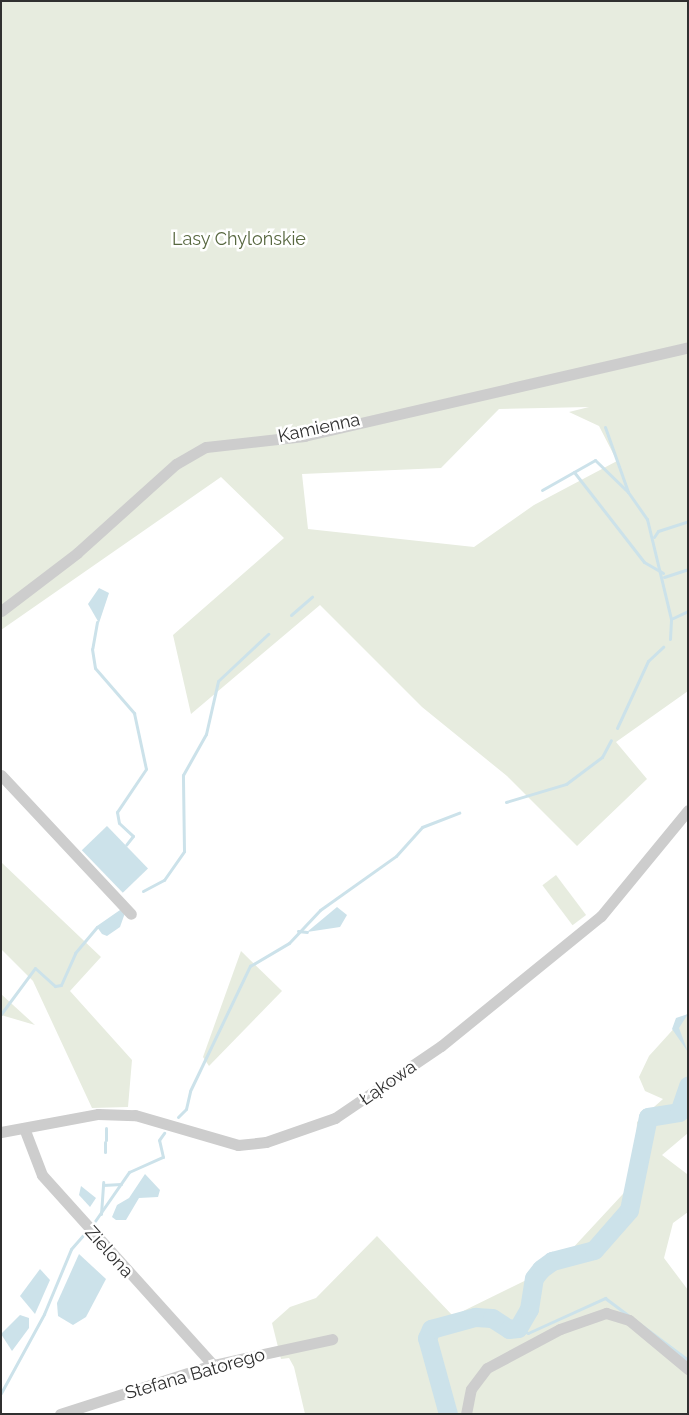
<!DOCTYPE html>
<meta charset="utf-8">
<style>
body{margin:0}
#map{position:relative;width:689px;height:1415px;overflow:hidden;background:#fff;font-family:Raleway,sans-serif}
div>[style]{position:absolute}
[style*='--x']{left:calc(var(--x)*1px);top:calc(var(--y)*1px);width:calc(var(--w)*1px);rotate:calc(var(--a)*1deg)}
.green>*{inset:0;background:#e7ecdf;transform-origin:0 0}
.water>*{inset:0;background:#cce2ea;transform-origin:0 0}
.stream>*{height:3px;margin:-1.5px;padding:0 1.5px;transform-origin:1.5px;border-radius:1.5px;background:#cce2ea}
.river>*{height:19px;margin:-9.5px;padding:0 9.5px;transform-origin:9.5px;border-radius:9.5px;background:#cce2ea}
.minor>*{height:11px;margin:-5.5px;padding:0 5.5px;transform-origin:5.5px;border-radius:5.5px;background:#cdcdcd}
span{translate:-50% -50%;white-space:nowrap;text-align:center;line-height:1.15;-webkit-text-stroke:5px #fff;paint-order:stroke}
.park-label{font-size:18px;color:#586840}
.street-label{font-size:18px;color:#303030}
.frame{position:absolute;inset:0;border:2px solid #303030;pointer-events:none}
</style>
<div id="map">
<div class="green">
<i style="clip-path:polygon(evenodd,1px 1px,688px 1px,688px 691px,616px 742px,647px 779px,577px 846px,507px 776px,422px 707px,320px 605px,191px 714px,173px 635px,284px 538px,221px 477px,1px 630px,1px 1px,589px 407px,569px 412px,599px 426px,617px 461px,534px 505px,474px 547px,308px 529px,302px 474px,441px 468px,499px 409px,589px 407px)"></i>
<i style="clip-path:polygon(1px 862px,101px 957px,70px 991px,132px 1060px,128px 1107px,92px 1108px,33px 981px,1px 949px)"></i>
<i style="left:556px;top:875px;width:50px;height:17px;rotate:53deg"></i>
<i style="clip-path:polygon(241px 951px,282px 991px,209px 1066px,203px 1057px)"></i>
<i style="clip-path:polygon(1px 994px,35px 1025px,1px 1015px)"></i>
<i style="clip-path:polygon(688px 1013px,688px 1133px,662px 1155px,687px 1174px,688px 1181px,688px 1212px,673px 1223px,664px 1258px,688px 1290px,688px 1414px,305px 1414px,294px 1367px,289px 1358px,281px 1359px,272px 1323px,290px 1307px,316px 1298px,377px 1236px,453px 1316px,557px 1265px,635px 1181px,637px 1122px,663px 1099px,645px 1091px,639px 1077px,649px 1056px)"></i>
</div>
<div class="water">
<i style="clip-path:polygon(99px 588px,109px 593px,99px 623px,88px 604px)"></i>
<i style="left:107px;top:826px;width:59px;height:35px;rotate:46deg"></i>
<i style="clip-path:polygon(337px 907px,347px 915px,340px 927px,307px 932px)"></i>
<i style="clip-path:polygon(121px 910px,125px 913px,120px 927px,107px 936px,102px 934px,97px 927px)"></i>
<i style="clip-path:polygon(688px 1014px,679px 1028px,688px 1052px,672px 1029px,676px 1018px)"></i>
<i style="clip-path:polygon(688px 1079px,679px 1115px,660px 1115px,659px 1109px,679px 1109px)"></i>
<i style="clip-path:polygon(145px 1174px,160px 1190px,158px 1197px,139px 1198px,126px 1220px,116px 1220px,112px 1217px,117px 1205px,129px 1198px)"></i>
<i style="clip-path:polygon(81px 1186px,96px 1198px,90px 1207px,79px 1195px)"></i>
<i style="clip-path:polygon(79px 1254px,106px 1279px,86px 1317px,73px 1325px,58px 1316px,57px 1303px)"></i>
<i style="clip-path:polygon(40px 1269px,50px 1280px,35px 1314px,20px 1296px)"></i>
<i style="clip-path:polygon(20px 1315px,29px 1318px,29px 1328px,12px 1351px,1px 1334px)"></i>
</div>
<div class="stream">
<i style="--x:605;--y:427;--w:69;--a:70.5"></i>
<i style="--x:628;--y:492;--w:33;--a:55"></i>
<i style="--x:647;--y:519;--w:103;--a:76.5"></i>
<i style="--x:574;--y:472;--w:114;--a:52.1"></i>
<i style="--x:644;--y:562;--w:22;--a:30"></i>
<i style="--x:542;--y:490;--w:61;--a:-29.5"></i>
<i style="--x:595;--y:460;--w:46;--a:44.1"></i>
<i style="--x:654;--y:537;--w:7;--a:-56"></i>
<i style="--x:658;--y:531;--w:32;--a:-18"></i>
<i style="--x:664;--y:577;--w:25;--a:-18"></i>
<i style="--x:291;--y:615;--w:28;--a:-41"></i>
<i style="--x:97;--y:622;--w:27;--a:100"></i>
<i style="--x:92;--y:649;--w:19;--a:81"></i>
<i style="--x:95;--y:668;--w:60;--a:49.1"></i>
<i style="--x:134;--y:713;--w:57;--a:77.9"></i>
<i style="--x:146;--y:769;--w:52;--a:124"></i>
<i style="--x:117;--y:812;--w:11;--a:80"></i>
<i style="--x:119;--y:823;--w:19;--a:43"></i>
<i style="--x:133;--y:836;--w:11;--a:128"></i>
<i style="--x:670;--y:639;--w:20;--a:-87"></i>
<i style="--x:671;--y:619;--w:19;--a:-25"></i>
<i style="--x:617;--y:728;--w:74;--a:-65.2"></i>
<i style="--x:648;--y:661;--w:21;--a:-43"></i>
<i style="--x:506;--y:802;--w:63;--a:-16.7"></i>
<i style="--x:566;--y:784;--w:45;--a:-36.9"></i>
<i style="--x:602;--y:757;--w:19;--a:-62"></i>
<i style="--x:143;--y:891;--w:24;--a:-28"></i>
<i style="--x:164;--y:880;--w:35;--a:-55"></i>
<i style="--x:184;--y:851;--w:76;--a:-90.8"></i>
<i style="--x:183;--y:775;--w:47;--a:-60.7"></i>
<i style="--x:206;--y:734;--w:54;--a:-77.2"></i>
<i style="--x:218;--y:681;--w:69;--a:-43.2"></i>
<i style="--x:298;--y:931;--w:9;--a:6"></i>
<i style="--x:1;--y:1014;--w:57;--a:-53.5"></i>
<i style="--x:35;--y:968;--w:27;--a:42"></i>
<i style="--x:55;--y:986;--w:6;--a:-9"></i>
<i style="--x:61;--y:985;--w:35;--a:-66"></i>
<i style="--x:75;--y:953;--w:34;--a:-50"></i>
<i style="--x:97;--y:927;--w:29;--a:-35"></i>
<i style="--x:178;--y:1117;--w:11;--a:-45"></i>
<i style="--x:186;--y:1109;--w:18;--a:-77"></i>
<i style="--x:190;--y:1091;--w:139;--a:-64.4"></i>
<i style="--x:250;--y:966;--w:45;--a:-30.5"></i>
<i style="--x:289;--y:943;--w:45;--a:-46.8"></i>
<i style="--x:320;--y:910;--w:93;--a:-35.4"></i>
<i style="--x:396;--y:856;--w:39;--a:-48"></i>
<i style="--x:422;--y:827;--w:40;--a:-21"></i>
<i style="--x:106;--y:1140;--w:12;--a:-90"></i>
<i style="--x:105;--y:1152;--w:10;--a:-90"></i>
<i style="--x:103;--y:1185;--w:18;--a:-3"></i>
<i style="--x:101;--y:1214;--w:32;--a:-86"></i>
<i style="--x:95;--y:1221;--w:60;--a:-55.2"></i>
<i style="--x:129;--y:1172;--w:37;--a:-24"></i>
<i style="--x:163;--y:1157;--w:17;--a:-103"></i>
<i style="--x:159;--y:1140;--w:9;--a:-54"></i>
<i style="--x:518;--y:1328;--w:11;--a:27"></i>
<i style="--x:528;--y:1333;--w:85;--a:-24.4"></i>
<i style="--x:605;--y:1298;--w:104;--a:36.8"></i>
<i style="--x:1;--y:1393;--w:90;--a:-61.4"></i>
<i style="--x:44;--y:1314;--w:70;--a:-67.4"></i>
<i style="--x:71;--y:1249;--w:21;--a:-49"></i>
</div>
<div class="river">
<i style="--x:448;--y:1414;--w:79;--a:-105.4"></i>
<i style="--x:427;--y:1338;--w:10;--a:-66"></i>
<i style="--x:431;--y:1329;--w:46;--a:-15.3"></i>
<i style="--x:475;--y:1317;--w:17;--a:3"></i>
<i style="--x:492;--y:1318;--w:20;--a:33"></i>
<i style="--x:509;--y:1329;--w:9;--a:-6"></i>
<i style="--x:518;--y:1328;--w:22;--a:-60"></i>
<i style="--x:529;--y:1309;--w:31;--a:-81"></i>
<i style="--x:534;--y:1278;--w:11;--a:-52"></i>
<i style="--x:541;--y:1269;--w:14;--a:-36"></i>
<i style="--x:552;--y:1261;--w:43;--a:-14.7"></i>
<i style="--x:594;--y:1250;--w:53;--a:-48.8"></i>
<i style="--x:629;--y:1210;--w:95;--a:-78.5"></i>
<i style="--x:648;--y:1117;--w:31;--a:-9"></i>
<i style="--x:679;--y:1112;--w:28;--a:-71"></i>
</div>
<div class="minor">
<i style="--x:1;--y:611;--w:96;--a:-37.3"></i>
<i style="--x:77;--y:553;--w:133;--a:-42"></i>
<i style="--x:176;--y:464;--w:34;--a:-30"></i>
<i style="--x:206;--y:447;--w:99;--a:-6.4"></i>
<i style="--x:304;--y:436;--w:394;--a:-13"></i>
<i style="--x:1;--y:775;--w:190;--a:46.9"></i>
<i style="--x:24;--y:1128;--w:50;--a:69"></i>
<i style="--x:42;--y:1175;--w:256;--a:48"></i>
<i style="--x:1;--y:1132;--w:99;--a:-10.5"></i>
<i style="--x:98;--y:1114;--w:37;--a:2"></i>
<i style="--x:135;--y:1115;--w:107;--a:16.2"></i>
<i style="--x:238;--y:1145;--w:28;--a:-6"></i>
<i style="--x:266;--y:1142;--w:73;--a:-19.2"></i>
<i style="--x:335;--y:1118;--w:128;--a:-34.2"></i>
<i style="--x:441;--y:1046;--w:206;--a:-39.1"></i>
<i style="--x:601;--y:916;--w:137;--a:-50.6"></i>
<i style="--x:60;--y:1414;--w:161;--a:-17.8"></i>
<i style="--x:213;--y:1365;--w:122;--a:-12.3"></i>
<i style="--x:466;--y:1414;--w:25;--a:-79"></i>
<i style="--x:471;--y:1389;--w:26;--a:-53"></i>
<i style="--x:487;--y:1368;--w:83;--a:-28.1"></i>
<i style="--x:560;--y:1329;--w:49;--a:-19.2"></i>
<i style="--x:606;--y:1313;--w:24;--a:17"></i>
<i style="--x:629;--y:1320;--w:77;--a:39.7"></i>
</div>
<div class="park-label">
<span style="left:239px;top:239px">Lasy Chylońskie</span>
</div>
<div class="street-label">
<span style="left:319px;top:428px;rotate:-12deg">Kamienna</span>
<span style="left:388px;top:1083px;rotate:-35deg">Łąkowa</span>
<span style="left:109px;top:1252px;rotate:48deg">Zielona</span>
<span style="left:195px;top:1374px;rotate:-16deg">Stefana Batorego</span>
</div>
<div class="frame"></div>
</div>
